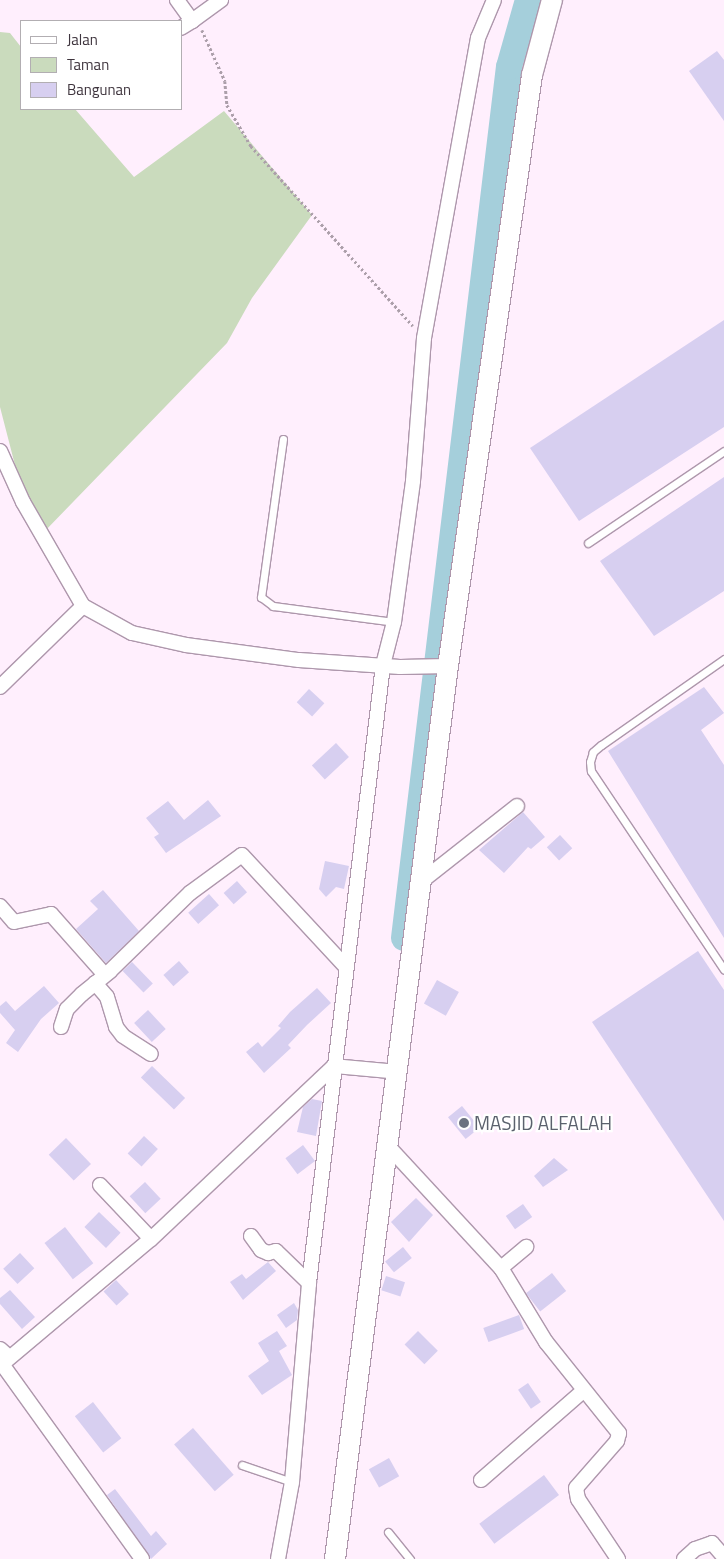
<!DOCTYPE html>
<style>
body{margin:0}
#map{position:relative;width:724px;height:1559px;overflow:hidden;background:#ffeffd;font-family:"Titillium Web",sans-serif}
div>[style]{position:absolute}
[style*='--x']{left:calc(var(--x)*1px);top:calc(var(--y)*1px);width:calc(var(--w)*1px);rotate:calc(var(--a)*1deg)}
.green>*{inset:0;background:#cadbbd}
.river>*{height:26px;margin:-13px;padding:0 13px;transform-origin:13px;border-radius:13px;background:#a5cfdb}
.building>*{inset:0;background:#d7cff0;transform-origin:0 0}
.path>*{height:2.5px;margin-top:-1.25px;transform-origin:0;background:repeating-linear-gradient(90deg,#ac9faa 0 2.5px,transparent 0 5px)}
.roads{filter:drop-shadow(1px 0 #ae97ac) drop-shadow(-1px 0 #ae97ac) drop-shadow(0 1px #ae97ac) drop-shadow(0 -1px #ae97ac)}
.lane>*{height:7px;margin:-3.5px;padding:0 3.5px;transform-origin:3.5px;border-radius:3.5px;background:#fff}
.street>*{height:14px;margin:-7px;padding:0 7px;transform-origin:7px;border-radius:7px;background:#fff}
.secondary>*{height:20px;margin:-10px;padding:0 10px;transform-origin:10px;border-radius:10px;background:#fff}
.dots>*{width:14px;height:14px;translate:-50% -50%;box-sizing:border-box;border:2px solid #fff;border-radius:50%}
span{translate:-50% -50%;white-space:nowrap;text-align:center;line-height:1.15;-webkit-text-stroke:4.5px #fff;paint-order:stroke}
.worship-label{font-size:19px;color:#5b616d}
.left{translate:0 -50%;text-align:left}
.legend{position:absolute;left:20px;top:20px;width:162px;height:90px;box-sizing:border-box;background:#fff;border:1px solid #b2aeb2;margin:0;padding:6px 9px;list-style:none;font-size:15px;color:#3f353e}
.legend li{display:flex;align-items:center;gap:10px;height:25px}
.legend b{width:25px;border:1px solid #b2aeb2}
</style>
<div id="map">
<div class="green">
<i style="clip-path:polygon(0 32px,10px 33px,21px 47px,21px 109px,75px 109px,134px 177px,224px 111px,312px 215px,252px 298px,227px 343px,43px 533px,16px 469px,0 407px)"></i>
</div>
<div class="river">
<i style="--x:404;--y:938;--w:877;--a:-83.13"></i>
<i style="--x:509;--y:67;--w:70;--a:-74.2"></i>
</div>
<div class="building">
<i style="clip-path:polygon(717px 51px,724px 60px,724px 121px,689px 71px)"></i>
<i style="clip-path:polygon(724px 320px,724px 427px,579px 521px,530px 448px)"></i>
<i style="clip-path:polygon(724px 477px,724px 591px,654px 636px,600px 561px)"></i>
<i style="clip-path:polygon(704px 687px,724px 713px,701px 730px,724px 765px,724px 938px,608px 751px)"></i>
<i style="left:309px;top:689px;width:21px;height:18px;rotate:43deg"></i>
<i style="left:336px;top:743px;width:19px;height:33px;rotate:47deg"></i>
<i style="clip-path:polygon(208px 800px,221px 816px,166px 853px,154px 837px,159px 834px,146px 818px,168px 801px,184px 820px)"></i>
<i style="clip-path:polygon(523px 812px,545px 837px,531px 849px,528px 847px,504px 873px,479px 850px)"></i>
<i style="left:560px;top:835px;width:18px;height:18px;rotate:47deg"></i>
<i style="clip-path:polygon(325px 861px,349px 866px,344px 889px,336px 887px,326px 897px,319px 889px)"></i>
<i style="left:237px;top:881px;width:15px;height:18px;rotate:48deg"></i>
<i style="clip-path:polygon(103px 890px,139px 931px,106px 963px,76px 929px,98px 909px,90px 901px)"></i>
<i style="left:209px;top:894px;width:15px;height:28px;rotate:48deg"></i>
<i style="clip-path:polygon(698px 951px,724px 990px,724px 1221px,592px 1022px)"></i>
<i style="left:179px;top:961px;width:15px;height:21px;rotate:48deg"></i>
<i style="left:132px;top:962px;width:30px;height:13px;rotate:46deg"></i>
<i style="left:437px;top:980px;width:25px;height:27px;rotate:29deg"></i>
<i style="clip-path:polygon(44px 986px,59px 1003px,41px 1019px,18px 1052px,6px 1043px,15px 1030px,0 1013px,0 1006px,6px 1001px,15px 1011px)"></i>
<i style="clip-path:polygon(317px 988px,331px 1003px,307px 1025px,288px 1045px,291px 1048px,264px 1073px,246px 1052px,258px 1042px,262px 1047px,281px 1028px,278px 1026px,290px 1012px)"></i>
<i style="left:148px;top:1010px;width:26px;height:19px;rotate:47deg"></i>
<i style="left:152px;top:1066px;width:46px;height:16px;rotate:44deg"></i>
<i style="clip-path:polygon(312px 1099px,322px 1101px,316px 1136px,297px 1132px,303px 1107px)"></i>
<i style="left:462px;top:1106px;width:28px;height:18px;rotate:51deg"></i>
<i style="left:144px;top:1136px;width:19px;height:24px;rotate:43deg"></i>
<i style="left:66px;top:1138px;width:36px;height:24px;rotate:46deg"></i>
<i style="left:303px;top:1145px;width:20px;height:22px;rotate:53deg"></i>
<i style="clip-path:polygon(554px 1158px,568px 1170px,543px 1187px,534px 1176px)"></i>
<i style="left:145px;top:1182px;width:23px;height:21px;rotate:47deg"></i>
<i style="clip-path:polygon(416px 1198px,433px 1215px,409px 1242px,391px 1222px)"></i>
<i style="left:523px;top:1204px;width:16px;height:21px;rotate:55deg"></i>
<i style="left:99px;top:1212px;width:30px;height:21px;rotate:44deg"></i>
<i style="left:65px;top:1227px;width:46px;height:26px;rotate:52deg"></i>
<i style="left:403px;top:1247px;width:14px;height:23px;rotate:51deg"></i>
<i style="left:20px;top:1253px;width:21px;height:23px;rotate:47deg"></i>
<i style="clip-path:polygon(268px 1262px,276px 1271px,243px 1300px,230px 1282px,242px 1274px,246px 1279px)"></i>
<i style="left:552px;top:1273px;width:23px;height:33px;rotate:52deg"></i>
<i style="left:386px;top:1276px;width:20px;height:15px;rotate:18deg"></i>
<i style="left:116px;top:1280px;width:19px;height:17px;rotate:47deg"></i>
<i style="clip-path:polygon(10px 1290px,35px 1317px,22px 1329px,0 1304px,0 1298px)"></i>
<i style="clip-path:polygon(294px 1303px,298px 1310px,297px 1320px,286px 1328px,277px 1315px)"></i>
<i style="left:519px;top:1315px;width:15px;height:38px;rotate:70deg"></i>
<i style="clip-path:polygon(277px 1331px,287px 1346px,279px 1351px,292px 1375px,262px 1395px,248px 1376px,269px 1361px,258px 1343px)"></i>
<i style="left:418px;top:1331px;width:28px;height:19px;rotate:45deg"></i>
<i style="left:528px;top:1383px;width:23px;height:12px;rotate:56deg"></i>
<i style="left:93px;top:1402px;width:46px;height:23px;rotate:52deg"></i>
<i style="left:193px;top:1428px;width:62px;height:25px;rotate:49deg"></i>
<i style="left:389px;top:1458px;width:21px;height:23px;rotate:61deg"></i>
<i style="left:544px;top:1475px;width:25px;height:81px;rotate:53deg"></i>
<i style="clip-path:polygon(115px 1489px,151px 1536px,156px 1531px,167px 1544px,151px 1559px,107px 1495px)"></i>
</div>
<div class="path">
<i style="--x:202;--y:30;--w:56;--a:65.7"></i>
<i style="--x:225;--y:81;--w:24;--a:85"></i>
<i style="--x:227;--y:105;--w:48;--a:59.7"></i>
<i style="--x:251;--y:146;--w:242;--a:48"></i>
</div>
<div class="roads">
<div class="lane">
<i style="--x:283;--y:439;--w:160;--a:97.9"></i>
<i style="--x:261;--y:597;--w:15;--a:37"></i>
<i style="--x:273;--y:606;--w:122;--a:7.5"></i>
<i style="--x:588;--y:543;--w:164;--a:-34.1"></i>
<i style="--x:724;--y:659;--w:150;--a:145"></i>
<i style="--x:601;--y:745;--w:11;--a:139"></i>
<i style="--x:593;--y:752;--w:10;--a:107"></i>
<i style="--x:590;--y:762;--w:9;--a:84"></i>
<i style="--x:591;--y:771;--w:239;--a:56.2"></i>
<i style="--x:242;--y:1465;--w:53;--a:18.8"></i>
<i style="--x:388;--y:1532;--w:35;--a:51"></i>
</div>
<div class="street">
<i style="--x:177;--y:0;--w:26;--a:54"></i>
<i style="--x:192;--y:21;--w:13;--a:148"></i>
<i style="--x:192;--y:21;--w:36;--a:-36"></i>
<i style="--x:0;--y:451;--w:56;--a:65.7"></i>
<i style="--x:23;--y:502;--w:120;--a:60"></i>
<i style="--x:83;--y:606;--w:56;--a:28.9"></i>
<i style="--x:132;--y:633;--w:55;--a:12.5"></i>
<i style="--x:186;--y:645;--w:114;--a:7.6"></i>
<i style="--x:299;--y:660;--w:101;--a:4"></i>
<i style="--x:400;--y:667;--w:48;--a:-1.2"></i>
<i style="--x:0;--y:687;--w:116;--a:-44.3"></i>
<i style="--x:422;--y:881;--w:121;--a:-38.3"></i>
<i style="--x:0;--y:906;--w:21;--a:49"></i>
<i style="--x:14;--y:922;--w:38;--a:-12"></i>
<i style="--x:51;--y:914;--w:81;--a:48.5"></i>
<i style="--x:95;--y:983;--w:18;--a:49"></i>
<i style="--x:107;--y:997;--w:31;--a:73"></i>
<i style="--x:116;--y:1027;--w:11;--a:52"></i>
<i style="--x:123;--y:1036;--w:33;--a:33"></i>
<i style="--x:61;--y:1027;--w:19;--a:-72"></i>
<i style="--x:67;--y:1009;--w:21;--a:-45"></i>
<i style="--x:82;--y:994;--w:36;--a:-39"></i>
<i style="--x:110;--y:971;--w:112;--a:-44.3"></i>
<i style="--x:190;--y:893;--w:64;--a:-36.2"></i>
<i style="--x:242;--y:855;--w:151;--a:47.1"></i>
<i style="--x:386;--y:1144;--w:169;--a:47.2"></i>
<i style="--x:501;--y:1268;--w:87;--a:58.7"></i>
<i style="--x:546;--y:1342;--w:117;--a:51.3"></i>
<i style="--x:619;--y:1433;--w:8;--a:104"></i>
<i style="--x:617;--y:1441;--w:62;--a:131.1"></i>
<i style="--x:576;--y:1488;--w:11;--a:80"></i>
<i style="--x:578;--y:1499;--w:72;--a:56.3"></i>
<i style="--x:100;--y:1185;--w:74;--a:46.6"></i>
<i style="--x:251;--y:1236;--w:17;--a:54"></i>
<i style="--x:261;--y:1250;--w:8;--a:23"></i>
<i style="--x:268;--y:1253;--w:8;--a:-14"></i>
<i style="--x:276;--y:1251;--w:46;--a:44.1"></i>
<i style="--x:501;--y:1268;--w:33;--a:-40"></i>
<i style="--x:0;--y:1349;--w:12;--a:42"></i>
<i style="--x:2;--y:1364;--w:240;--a:54.3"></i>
<i style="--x:0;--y:1366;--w:197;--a:-40.1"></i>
<i style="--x:151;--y:1239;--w:252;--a:-43.4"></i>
<i style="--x:334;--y:1066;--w:65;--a:5.3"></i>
<i style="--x:481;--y:1480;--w:135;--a:-41.1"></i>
<i style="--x:278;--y:1559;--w:78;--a:-79.7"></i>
<i style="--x:292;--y:1482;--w:200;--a:-85.1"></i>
<i style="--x:309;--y:1283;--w:622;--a:-83.17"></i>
<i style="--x:383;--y:665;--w:44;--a:-75.7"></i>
<i style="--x:394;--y:622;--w:142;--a:-82.3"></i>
<i style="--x:413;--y:481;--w:143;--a:-85.6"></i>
<i style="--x:424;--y:338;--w:305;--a:-79.8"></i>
<i style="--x:478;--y:38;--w:41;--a:-67.2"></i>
<i style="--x:684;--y:1559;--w:15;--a:-42"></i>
<i style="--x:695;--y:1549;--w:18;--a:-19"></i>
<i style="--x:712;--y:1543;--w:18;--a:49"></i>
</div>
<div class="secondary">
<i style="--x:335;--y:1559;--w:900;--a:-82.79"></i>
<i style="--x:448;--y:666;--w:597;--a:-81.91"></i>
<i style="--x:532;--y:75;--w:78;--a:-75.1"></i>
</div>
</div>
<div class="dots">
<i style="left:464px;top:1123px;background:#6b7280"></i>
</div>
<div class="worship-label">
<span class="left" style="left:474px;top:1123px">MASJID ALFALAH</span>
</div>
<ul class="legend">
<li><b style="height:6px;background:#fff"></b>Jalan</li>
<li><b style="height:14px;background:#cadbbd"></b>Taman</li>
<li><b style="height:14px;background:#d7cff0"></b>Bangunan</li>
</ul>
</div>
